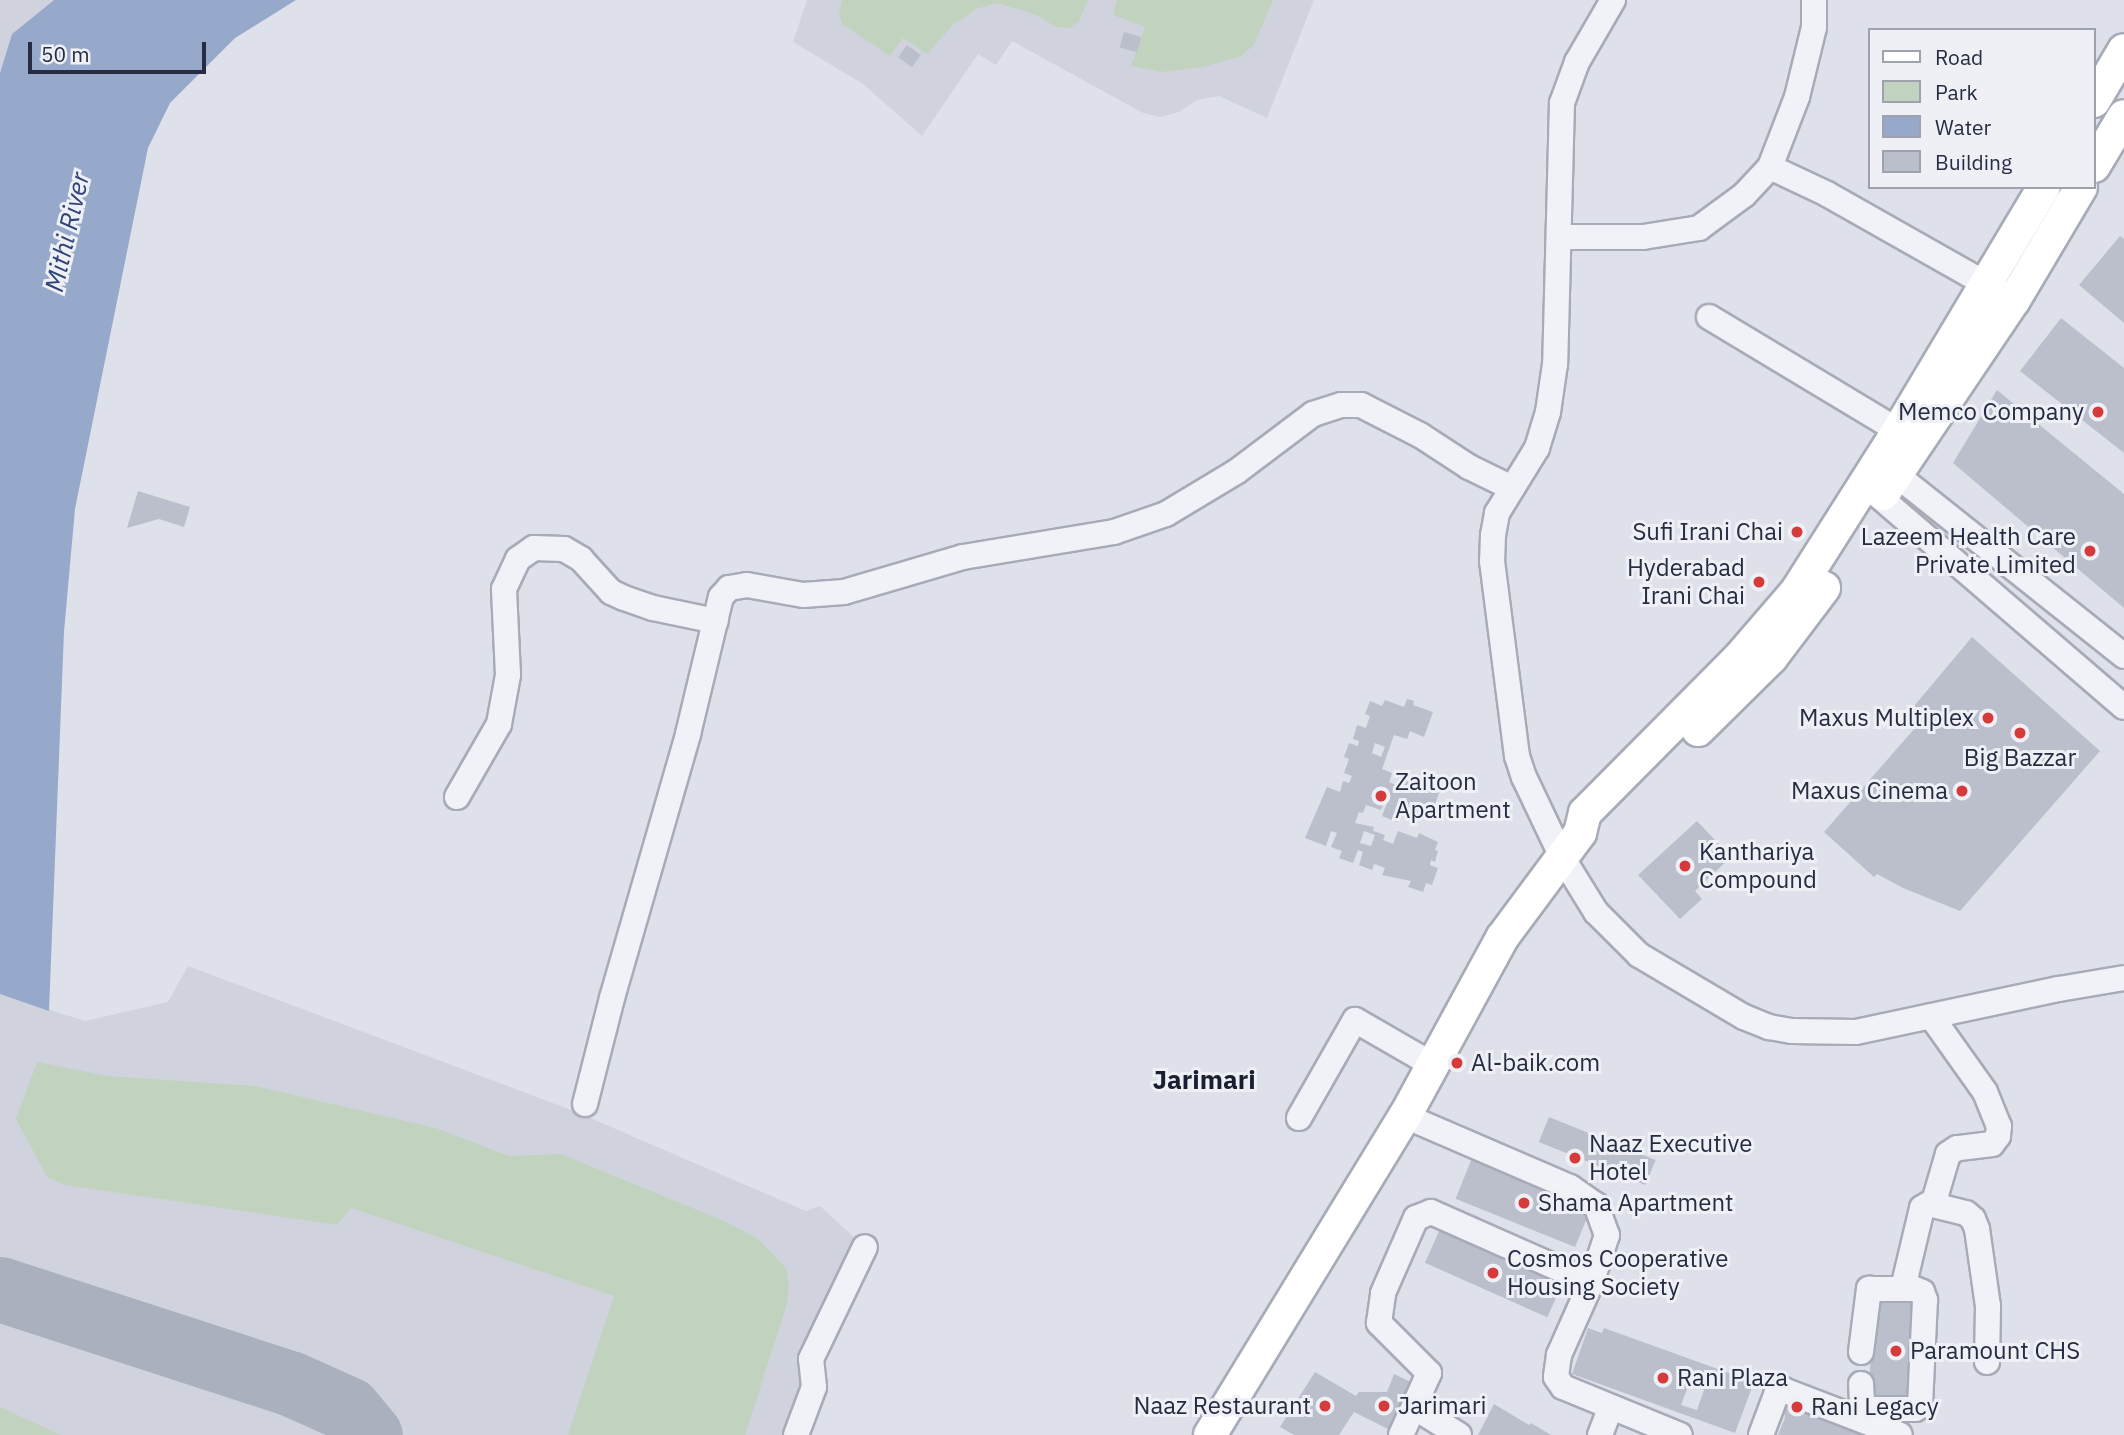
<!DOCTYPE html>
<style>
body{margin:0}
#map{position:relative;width:2124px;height:1435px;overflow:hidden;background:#dee1e9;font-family:"IBM Plex Sans",sans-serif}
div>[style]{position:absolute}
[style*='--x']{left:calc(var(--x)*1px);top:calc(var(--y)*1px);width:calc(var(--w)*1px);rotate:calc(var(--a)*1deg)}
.built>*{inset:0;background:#d0d3de}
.green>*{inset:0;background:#c1d3bf}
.water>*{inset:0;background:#97a9cb}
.taxiway>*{height:65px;margin:-32.5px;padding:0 32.5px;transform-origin:32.5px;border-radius:32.5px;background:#aab0be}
.building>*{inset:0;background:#bbbfcc;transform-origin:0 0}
.roads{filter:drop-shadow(2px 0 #a7abb7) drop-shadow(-2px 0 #a7abb7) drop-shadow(0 2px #a7abb7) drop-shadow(0 -2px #a7abb7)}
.minor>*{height:24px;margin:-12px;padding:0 12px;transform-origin:12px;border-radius:12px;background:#f1f2f7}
.major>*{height:32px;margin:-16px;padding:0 16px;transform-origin:16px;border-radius:16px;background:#fff}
.dots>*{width:19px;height:19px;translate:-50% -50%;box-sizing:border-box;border:4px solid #eef0f6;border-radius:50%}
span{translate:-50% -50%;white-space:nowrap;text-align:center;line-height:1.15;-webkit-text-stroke:6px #eef0f6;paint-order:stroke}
.poi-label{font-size:24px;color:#262c41}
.right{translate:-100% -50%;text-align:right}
.left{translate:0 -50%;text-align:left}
.water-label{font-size:26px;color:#2e4477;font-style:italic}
.neighbourhood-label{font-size:26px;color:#191e31;font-weight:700}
.legend{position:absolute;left:1868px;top:28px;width:228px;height:161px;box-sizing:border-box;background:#eef0f6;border:2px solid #9ea2ae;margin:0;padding:9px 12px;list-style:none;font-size:21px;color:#262c41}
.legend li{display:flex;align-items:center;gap:14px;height:35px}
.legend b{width:35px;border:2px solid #9ea2ae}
.scale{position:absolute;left:28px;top:42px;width:178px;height:32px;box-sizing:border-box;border:4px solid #262c41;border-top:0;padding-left:9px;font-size:21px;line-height:24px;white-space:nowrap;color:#262c41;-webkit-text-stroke:5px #eef0f6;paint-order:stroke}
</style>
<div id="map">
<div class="built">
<i style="clip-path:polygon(0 0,54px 0,12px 34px,0 73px)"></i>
<i style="clip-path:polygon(807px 0,1314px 0,1267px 118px,1219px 96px,1197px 100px,1179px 112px,1160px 117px,1143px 113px,1012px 41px,996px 65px,978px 54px,922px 136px,863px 84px,793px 42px)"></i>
<i style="clip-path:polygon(188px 966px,574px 1111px,806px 1211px,820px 1206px,859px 1242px,798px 1351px,808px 1388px,786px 1435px,0 1435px,0 994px,85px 1021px,168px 1002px)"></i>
</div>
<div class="green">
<i style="clip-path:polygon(842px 0,1088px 0,1079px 21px,1070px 28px,1056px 27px,1036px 15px,997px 3px,976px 9px,953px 25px,927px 54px,903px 38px,890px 56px,842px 24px,839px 14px)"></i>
<i style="clip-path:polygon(1117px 0,1273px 0,1254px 45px,1241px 56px,1203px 67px,1162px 72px,1131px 66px,1145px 27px,1113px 15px)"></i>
<i style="clip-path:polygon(37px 1062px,107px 1076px,255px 1086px,436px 1128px,509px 1156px,561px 1154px,724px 1221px,757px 1238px,786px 1268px,789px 1284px,787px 1304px,745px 1435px,568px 1435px,614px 1296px,351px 1208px,337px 1225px,65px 1185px,47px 1177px,16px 1119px)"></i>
<i style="clip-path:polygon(0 1407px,61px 1435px,0 1435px)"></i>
</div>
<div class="water">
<i style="clip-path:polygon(54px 0,296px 0,235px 38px,170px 103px,148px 148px,75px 509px,64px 632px,49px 1011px,0 994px,0 73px,12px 34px)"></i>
</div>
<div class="taxiway">
<i style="--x:0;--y:1289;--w:307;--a:18"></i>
<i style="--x:292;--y:1384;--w:61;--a:24.1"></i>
<i style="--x:348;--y:1409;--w:34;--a:50"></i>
</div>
<div class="building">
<i style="left:1124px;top:32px;width:18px;height:16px;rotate:16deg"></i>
<i style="left:907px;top:45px;width:17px;height:15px;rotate:36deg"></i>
<i style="clip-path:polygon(2120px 236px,2124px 239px,2124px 323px,2079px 285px)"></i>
<i style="clip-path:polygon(2061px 318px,2124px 368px,2124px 453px,2020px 371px)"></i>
<i style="clip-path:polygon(1997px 390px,2124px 494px,2124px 608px,1953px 463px)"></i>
<i style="clip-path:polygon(138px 491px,190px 507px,184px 527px,159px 519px,127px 528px)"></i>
<i style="clip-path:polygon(1972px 637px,2100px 751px,1960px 911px,1903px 888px,1877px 874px,1874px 877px,1824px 832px,1915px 728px,1904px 718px)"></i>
<i style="clip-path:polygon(evenodd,1407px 699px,1414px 701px,1413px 705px,1433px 712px,1424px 737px,1410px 731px,1407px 739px,1394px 735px,1382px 769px,1392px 773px,1389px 782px,1396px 785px,1400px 776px,1420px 787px,1423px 781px,1441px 787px,1432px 813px,1419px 809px,1416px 820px,1400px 814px,1397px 822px,1382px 816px,1388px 800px,1385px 799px,1381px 810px,1366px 805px,1363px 813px,1359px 812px,1355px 823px,1374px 827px,1373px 831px,1385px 835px,1383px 840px,1393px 844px,1398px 831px,1417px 838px,1419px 833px,1438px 842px,1435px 850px,1438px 851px,1435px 862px,1431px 860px,1430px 865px,1438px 868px,1432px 885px,1426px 883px,1423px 892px,1408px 887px,1411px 881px,1382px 875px,1385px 868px,1374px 864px,1372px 870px,1359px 865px,1363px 852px,1358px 850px,1353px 863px,1339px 858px,1342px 851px,1331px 847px,1337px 833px,1331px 831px,1326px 846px,1305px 838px,1327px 787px,1340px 792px,1343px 781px,1349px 783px,1352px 776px,1344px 773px,1349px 759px,1344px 757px,1349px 743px,1358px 746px,1359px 741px,1353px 739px,1357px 725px,1366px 728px,1370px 716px,1365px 714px,1370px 701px,1382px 706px,1385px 700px,1404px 707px,1407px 699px,1375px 743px,1385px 747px,1381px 757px,1372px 753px,1375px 743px,1407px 699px,1364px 831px,1375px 835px,1371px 846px,1360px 843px,1364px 831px)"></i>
<i style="clip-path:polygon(1697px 821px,1731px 857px,1695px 891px,1702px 899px,1680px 919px,1638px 875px)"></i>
<i style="left:1549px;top:1117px;width:115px;height:27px;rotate:22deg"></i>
<i style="left:1472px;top:1158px;width:129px;height:44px;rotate:22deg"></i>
<i style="left:1440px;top:1229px;width:134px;height:37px;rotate:24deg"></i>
<i style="left:1874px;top:1293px;width:41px;height:111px;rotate:3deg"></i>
<i style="clip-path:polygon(evenodd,1588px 1328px,1602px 1333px,1604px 1328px,1754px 1382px,1735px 1433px,1572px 1374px,1588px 1328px,1689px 1384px,1704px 1390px,1697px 1410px,1681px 1405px,1689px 1384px)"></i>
<i style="clip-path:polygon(1315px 1372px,1356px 1396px,1359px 1392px,1387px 1392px,1394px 1374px,1419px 1386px,1396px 1433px,1354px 1412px,1339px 1435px,1294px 1435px,1280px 1427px)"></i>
<i style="clip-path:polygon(1782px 1396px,1885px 1435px,1778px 1435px,1785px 1418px)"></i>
<i style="clip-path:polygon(1494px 1404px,1529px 1425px,1531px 1423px,1551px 1435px,1478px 1435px)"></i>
</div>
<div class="roads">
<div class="minor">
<i style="--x:1613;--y:0;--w:72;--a:120.1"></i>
<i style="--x:1577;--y:62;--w:44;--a:110.1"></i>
<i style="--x:1562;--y:103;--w:261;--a:91.5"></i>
<i style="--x:1555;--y:364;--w:49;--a:98.3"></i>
<i style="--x:1548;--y:412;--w:38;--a:107"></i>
<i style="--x:1537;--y:448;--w:76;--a:121.6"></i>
<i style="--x:1497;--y:513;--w:22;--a:100"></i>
<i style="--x:1493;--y:535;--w:26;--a:92"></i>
<i style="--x:1492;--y:561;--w:197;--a:82.7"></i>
<i style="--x:1517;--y:756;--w:22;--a:72"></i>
<i style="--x:1524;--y:777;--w:89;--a:64.6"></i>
<i style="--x:1562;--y:857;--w:65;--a:58.3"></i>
<i style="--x:1596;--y:912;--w:61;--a:45"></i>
<i style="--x:1639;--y:955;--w:122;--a:30.6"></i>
<i style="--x:1744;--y:1017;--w:27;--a:22"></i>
<i style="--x:1769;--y:1027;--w:23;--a:10"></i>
<i style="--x:1792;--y:1031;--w:64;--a:0.9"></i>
<i style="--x:1856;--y:1032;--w:208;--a:-12"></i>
<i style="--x:2059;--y:989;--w:66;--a:-9.6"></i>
<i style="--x:1770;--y:167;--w:63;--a:25.3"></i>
<i style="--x:1827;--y:194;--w:199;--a:29.5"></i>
<i style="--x:1559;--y:237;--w:84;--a:0"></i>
<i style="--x:1643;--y:237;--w:57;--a:-9.1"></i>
<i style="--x:1699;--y:228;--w:56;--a:-36.3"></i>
<i style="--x:1744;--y:195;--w:38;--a:-47"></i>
<i style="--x:1770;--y:167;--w:75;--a:-68.9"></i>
<i style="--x:1797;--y:97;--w:72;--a:-76.3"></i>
<i style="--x:1814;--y:27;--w:27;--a:-90"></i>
<i style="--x:1709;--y:317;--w:237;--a:31"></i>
<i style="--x:1884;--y:465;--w:307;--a:38.5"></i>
<i style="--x:1867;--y:486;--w:339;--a:40.7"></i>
<i style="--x:457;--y:797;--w:84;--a:-60.1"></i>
<i style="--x:499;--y:724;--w:50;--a:-79.6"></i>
<i style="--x:508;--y:675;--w:86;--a:-92.7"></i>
<i style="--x:504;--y:589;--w:33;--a:-65"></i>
<i style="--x:518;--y:559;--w:19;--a:-35"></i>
<i style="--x:534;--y:548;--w:30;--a:2"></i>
<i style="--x:564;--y:549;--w:20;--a:30"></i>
<i style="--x:581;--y:559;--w:45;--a:47.7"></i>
<i style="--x:611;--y:592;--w:14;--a:25"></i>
<i style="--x:624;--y:598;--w:31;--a:19"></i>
<i style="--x:653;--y:608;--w:64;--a:11.7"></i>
<i style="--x:1931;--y:1016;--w:93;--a:54.6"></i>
<i style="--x:1985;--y:1092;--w:37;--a:68"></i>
<i style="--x:1999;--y:1126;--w:10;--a:96"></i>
<i style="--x:1998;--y:1136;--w:10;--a:127"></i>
<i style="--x:1992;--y:1144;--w:35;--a:173"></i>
<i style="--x:1957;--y:1148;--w:11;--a:146"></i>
<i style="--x:1948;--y:1154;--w:53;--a:106.4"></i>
<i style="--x:585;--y:1104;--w:109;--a:-75.7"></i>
<i style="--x:612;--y:998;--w:275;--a:-73.9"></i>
<i style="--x:688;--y:734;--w:141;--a:-76.5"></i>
<i style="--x:721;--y:597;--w:12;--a:-48"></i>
<i style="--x:729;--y:588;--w:18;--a:-9"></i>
<i style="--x:747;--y:585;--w:57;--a:10.1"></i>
<i style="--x:803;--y:595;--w:41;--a:-4.2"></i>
<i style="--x:844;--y:592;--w:124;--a:-16.4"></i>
<i style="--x:963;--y:557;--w:153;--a:-9.4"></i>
<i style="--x:1114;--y:532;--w:55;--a:-19.1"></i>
<i style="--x:1166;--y:514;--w:82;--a:-31"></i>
<i style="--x:1236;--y:472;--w:96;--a:-37"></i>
<i style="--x:1313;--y:414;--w:29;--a:-18"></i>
<i style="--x:1341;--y:405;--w:20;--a:0"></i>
<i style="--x:1361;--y:405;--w:66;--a:27"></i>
<i style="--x:1420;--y:435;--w:59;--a:33.1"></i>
<i style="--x:1469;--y:467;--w:48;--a:26"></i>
<i style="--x:1405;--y:1116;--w:180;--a:23.3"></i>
<i style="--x:1570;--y:1187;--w:32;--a:35"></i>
<i style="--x:1596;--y:1205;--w:32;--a:70"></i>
<i style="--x:1607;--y:1235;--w:51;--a:108.4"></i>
<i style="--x:1591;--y:1283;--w:79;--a:114"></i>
<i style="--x:1559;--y:1355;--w:22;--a:98"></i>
<i style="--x:1556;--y:1377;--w:12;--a:55"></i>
<i style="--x:1563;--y:1387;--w:126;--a:22.3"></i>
<i style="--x:1299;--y:1118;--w:113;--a:-60.3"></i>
<i style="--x:1355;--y:1020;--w:90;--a:30"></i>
<i style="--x:1903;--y:1288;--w:82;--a:-76.6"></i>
<i style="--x:1922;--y:1208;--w:8;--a:-30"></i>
<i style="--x:1929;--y:1204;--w:38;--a:14"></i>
<i style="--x:1966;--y:1213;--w:9;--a:41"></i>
<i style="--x:1973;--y:1219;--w:11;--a:68"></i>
<i style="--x:1977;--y:1229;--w:78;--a:81.9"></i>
<i style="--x:1988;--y:1306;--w:56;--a:91"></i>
<i style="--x:1861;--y:1352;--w:64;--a:-82.8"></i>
<i style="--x:1869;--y:1289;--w:46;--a:0"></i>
<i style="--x:1915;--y:1289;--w:8;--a:23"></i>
<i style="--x:1922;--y:1292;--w:9;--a:69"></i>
<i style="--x:1925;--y:1300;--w:106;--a:92.7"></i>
<i style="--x:1920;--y:1406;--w:6;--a:149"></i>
<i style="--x:1915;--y:1409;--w:48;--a:180"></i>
<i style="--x:1867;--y:1409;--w:9;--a:-126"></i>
<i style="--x:1862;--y:1402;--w:18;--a:-93"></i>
<i style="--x:1414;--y:1407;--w:53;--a:31.9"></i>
<i style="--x:796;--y:1435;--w:51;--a:-69.4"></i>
<i style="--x:814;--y:1387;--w:28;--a:-96"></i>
<i style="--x:811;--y:1359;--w:124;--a:-64.3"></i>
<i style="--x:1401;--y:1435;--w:68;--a:-65.7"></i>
<i style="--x:1429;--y:1373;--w:71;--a:-135"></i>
<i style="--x:1379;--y:1323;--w:30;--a:-82"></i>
<i style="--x:1383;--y:1293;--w:82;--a:-66.3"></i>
<i style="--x:1416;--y:1218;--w:16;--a:-22"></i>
<i style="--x:1431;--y:1212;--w:175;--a:23.9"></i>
<i style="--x:1600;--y:1435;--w:30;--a:-69"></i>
<i style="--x:1761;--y:1435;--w:43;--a:-69.4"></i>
<i style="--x:1776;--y:1395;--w:9;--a:-36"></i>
<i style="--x:1783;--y:1390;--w:125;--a:21"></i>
</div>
<div class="major">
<i style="--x:2094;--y:101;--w:59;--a:-59.5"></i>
<i style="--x:2094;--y:166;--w:58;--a:-59"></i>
<i style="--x:1883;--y:494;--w:234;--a:-56"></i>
<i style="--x:2014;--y:300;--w:131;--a:-59.3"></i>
<i style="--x:1698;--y:730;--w:103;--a:-44.6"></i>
<i style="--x:1771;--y:658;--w:88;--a:-52.9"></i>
<i style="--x:1210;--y:1435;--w:374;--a:-58.6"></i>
<i style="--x:1405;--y:1116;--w:203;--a:-61.4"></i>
<i style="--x:1502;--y:938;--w:131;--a:-53.4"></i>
<i style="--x:1580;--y:833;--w:21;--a:-76"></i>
<i style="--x:1585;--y:813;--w:218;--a:-45.2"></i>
<i style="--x:1739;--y:658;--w:87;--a:-49.2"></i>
<i style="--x:1796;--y:592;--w:191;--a:-57.6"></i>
<i style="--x:1898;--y:431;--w:284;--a:-59.1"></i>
</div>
</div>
<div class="dots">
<i style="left:2098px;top:412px;background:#d63b3c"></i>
<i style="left:1797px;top:532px;background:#d63b3c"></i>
<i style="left:2090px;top:551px;background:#d63b3c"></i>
<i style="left:1759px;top:582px;background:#d63b3c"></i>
<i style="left:1988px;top:718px;background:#d63b3c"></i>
<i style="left:2020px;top:733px;background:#d63b3c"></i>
<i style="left:1962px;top:791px;background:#d63b3c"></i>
<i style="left:1381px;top:796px;background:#d63b3c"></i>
<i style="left:1685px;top:866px;background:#d63b3c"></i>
<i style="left:1457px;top:1063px;background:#d63b3c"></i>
<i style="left:1575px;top:1158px;background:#d63b3c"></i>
<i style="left:1524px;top:1203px;background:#d63b3c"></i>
<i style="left:1493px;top:1273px;background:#d63b3c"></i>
<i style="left:1896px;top:1351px;background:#d63b3c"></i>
<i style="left:1663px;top:1378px;background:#d63b3c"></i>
<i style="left:1325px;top:1406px;background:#d63b3c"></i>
<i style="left:1384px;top:1406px;background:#d63b3c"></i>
<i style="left:1797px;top:1407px;background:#d63b3c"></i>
</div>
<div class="poi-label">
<span class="right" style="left:2084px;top:412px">Memco Company</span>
<span class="right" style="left:1783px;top:532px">Sufi Irani Chai</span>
<span class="right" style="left:2076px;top:551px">Lazeem Health Care<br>Private Limited</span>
<span class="right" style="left:1745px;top:582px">Hyderabad<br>Irani Chai</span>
<span class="right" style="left:1974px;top:718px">Maxus Multiplex</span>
<span style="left:2020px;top:758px">Big Bazzar</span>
<span class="left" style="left:1395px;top:796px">Zaitoon<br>Apartment</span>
<span class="right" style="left:1948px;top:791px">Maxus Cinema</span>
<span class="left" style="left:1699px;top:866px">Kanthariya<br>Compound</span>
<span class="left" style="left:1471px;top:1063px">Al-baik.com</span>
<span class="left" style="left:1589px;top:1158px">Naaz Executive<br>Hotel</span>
<span class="left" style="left:1538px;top:1203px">Shama Apartment</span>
<span class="left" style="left:1507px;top:1273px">Cosmos Cooperative<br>Housing Society</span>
<span class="left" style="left:1910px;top:1351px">Paramount CHS</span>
<span class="left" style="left:1677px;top:1378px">Rani Plaza</span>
<span class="right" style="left:1311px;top:1406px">Naaz Restaurant</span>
<span class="left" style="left:1398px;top:1406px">Jarimari</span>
<span class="left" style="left:1811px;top:1407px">Rani Legacy</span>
</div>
<div class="water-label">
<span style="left:67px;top:232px;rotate:-77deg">Mithi River</span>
</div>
<div class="neighbourhood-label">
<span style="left:1204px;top:1080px">Jarimari</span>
</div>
<ul class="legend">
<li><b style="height:9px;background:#fff"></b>Road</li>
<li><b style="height:19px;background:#c1d3bf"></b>Park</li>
<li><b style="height:19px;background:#97a9cb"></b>Water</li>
<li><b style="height:19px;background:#bbbfcc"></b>Building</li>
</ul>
<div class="scale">50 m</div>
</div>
